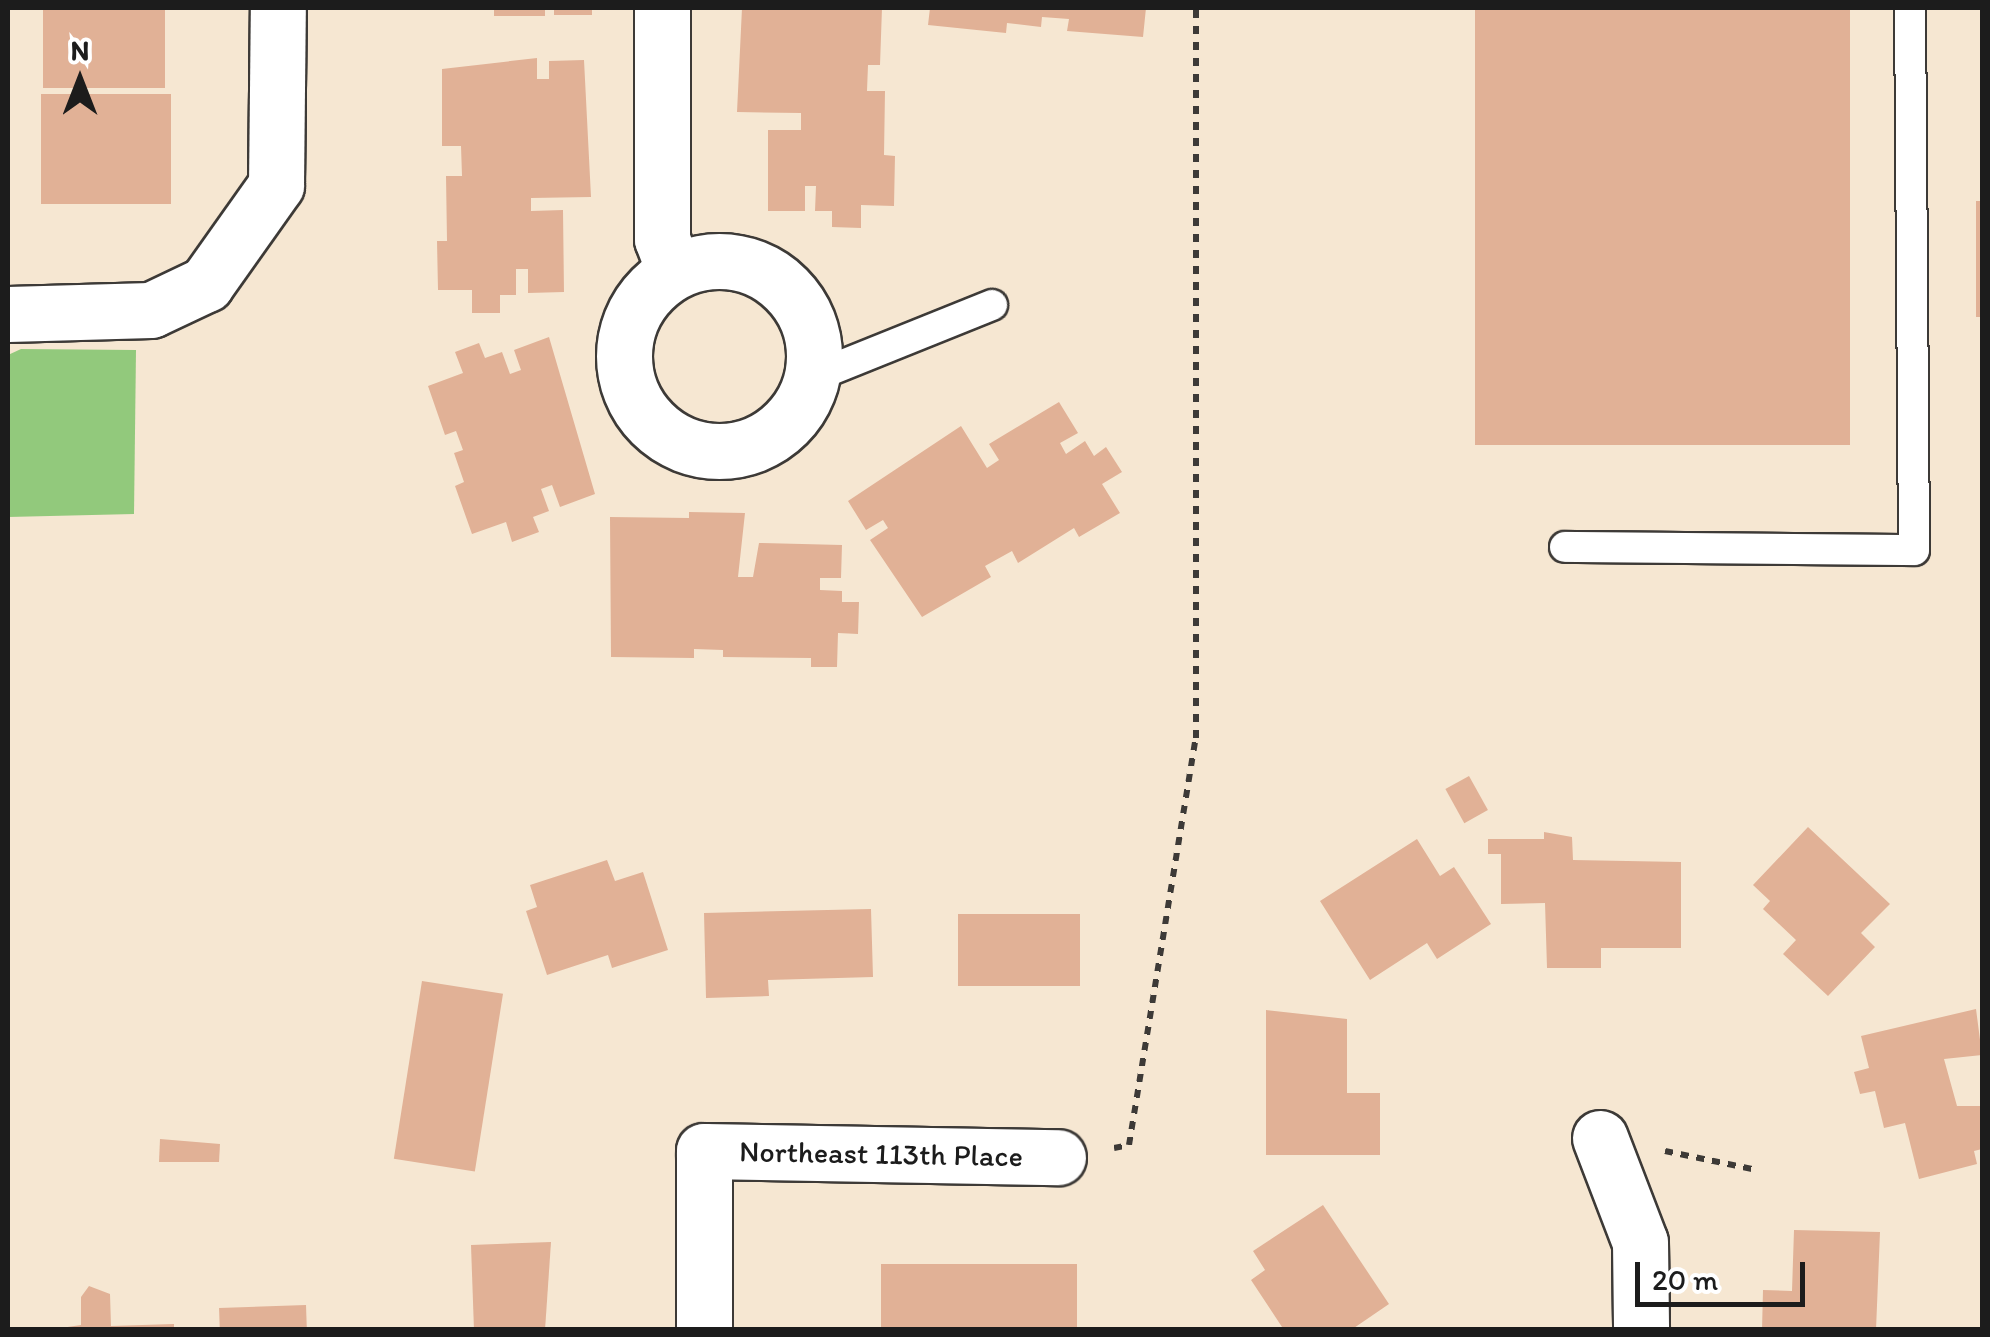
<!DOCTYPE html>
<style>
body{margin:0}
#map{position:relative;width:1990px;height:1337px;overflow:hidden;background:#f6e7d2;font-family:Itim,sans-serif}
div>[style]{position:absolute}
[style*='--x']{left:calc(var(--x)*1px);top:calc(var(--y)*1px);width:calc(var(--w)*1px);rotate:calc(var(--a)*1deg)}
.green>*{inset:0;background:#92c97c}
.building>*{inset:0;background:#e1b196;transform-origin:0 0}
.path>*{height:6px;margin-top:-3px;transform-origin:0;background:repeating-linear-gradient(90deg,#3d3a37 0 8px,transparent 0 16px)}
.roads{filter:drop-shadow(2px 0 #3d3a37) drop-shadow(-2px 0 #3d3a37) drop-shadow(0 2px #3d3a37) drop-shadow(0 -2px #3d3a37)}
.service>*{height:30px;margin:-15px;padding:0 15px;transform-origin:15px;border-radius:15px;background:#fff}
.minor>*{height:55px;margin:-27.5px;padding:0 27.5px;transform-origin:27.5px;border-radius:27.5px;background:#fff}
.minor>.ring{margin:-27.5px;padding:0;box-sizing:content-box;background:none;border:55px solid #fff;border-radius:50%}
span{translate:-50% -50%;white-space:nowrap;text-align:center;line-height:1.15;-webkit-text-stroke:8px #fff;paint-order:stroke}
.street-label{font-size:30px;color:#1c1c1c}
.frame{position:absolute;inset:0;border:10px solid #1c1c1c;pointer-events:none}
.north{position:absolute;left:30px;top:30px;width:100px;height:100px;-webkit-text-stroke:8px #fff;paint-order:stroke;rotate:0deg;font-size:28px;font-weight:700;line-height:40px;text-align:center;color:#1c1c1c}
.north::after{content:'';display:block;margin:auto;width:35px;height:45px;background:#1c1c1c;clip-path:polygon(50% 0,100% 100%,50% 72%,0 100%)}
.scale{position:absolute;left:1635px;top:1262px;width:170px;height:45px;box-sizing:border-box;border:5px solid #1c1c1c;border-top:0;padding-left:12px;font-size:30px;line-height:35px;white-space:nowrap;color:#1c1c1c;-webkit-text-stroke:8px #fff;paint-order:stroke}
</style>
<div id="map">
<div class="green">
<i style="clip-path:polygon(21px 349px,136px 350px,134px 514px,8px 517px,8px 355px)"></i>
</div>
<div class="building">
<i style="left:43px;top:8px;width:122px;height:80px"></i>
<i style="left:494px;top:8px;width:51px;height:8px"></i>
<i style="left:554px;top:8px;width:38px;height:7px"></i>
<i style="clip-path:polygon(742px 8px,882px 8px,880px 65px,868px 65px,867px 91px,885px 91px,884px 155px,895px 156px,894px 206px,861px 205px,861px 228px,832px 227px,832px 211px,815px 211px,816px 186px,805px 186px,805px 211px,768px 211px,768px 130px,801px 130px,801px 113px,737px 112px)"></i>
<i style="clip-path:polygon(930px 8px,1146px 8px,1143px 37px,1067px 31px,1069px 19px,1042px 17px,1041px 27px,1007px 23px,1006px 33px,928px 25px)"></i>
<i style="left:1475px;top:8px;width:375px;height:437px"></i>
<i style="clip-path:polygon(537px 58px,537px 79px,549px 79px,549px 61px,584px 60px,591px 197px,531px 198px,531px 211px,563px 210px,564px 292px,528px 293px,528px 269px,516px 269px,516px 295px,500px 295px,500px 313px,472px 313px,472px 290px,438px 290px,437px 241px,447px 241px,446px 176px,462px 176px,461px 146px,442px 146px,442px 69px)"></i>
<i style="left:41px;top:94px;width:130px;height:110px"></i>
<i style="left:1976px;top:201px;width:6px;height:116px"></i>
<i style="clip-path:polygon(549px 337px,595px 494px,560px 507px,552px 485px,541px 489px,549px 511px,533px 517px,539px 532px,512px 542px,506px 522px,472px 534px,455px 486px,464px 482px,454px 453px,463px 450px,456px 431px,445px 435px,428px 386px,463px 373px,455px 352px,479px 343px,485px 358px,502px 352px,510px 374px,521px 370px,514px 350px)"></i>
<i style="clip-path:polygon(1059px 402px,1078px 433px,1060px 443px,1066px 454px,1085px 441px,1094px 456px,1106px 447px,1122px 472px,1102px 484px,1120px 513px,1079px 537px,1074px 528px,1018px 563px,1012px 551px,985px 566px,991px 577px,922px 617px,870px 540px,888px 528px,883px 520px,866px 530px,848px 501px,961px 426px,987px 468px,999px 460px,989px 444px)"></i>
<i style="clip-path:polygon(689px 512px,745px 513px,738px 577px,753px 577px,759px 543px,842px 545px,841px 578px,820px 578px,820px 590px,842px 591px,842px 602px,859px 602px,858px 634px,838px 633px,837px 667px,811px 667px,811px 658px,723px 657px,723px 650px,694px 649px,694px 658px,611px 657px,610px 517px,689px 518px)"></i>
<i style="left:1469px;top:776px;width:39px;height:27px;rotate:61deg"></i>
<i style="clip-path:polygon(1808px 827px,1890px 904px,1861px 933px,1875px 947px,1828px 996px,1783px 954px,1796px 940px,1763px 909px,1770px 901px,1753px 885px)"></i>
<i style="clip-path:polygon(1544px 832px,1572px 837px,1573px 860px,1681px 862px,1681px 948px,1601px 948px,1601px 968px,1547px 968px,1545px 903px,1501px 904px,1501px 854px,1488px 854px,1488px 839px,1544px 839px)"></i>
<i style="clip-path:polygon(1417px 839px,1440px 876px,1454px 867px,1491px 924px,1437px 959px,1427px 943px,1370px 980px,1320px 901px)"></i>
<i style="clip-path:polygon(607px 860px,615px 881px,643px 872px,668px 950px,612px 968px,608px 955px,547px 975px,526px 911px,537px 907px,530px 885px)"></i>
<i style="clip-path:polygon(871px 909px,873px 977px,768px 980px,769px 996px,706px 998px,704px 913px)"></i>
<i style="left:958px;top:914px;width:122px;height:72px"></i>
<i style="left:422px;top:981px;width:82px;height:180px;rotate:9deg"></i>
<i style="clip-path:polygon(1976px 1009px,1982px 1055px,1944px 1059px,1957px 1106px,1980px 1106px,1982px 1149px,1974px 1151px,1977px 1164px,1919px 1179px,1905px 1123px,1884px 1128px,1875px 1091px,1860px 1094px,1854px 1072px,1869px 1068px,1861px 1036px)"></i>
<i style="clip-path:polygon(1266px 1010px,1347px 1019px,1347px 1093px,1380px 1093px,1380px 1155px,1266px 1155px)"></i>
<i style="clip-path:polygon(160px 1139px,220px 1144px,219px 1162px,159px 1162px)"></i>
<i style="clip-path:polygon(1323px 1205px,1389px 1304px,1351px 1330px,1284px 1330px,1251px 1280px,1265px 1270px,1253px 1251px)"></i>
<i style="clip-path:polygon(1794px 1230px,1880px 1232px,1876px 1330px,1762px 1330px,1763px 1290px,1792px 1291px)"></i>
<i style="clip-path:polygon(551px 1242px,545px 1330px,474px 1330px,471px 1245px)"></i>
<i style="left:881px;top:1264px;width:196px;height:66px"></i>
<i style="clip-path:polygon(89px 1286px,110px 1294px,111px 1326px,174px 1324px,174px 1330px,47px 1330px,81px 1325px,81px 1297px)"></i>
<i style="left:306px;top:1305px;width:25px;height:87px;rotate:88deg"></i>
</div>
<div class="path">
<i style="--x:1114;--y:1148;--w:15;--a:-11"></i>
<i style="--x:1129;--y:1145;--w:412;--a:-80.7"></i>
<i style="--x:1196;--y:738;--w:730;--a:-90"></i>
<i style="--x:1665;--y:1151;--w:89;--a:11.7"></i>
</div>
<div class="roads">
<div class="service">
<i style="--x:813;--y:377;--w:193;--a:-21.9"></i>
<i style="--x:1565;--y:547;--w:349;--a:0.5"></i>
<i style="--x:1914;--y:550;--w:542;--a:-90.42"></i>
</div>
<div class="minor">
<i style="--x:662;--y:8;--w:231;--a:90"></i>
<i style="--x:662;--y:239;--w:34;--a:69"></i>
<i class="ring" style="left:624px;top:261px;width:135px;height:135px"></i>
<i style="--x:8;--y:314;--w:143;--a:-1.6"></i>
<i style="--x:151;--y:310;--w:61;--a:-25.3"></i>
<i style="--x:206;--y:284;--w:121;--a:-54.7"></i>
<i style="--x:276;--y:185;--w:177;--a:-89.4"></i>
<i style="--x:1600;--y:1138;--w:111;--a:69"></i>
<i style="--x:1640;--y:1242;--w:88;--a:89.3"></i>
<i style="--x:704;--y:1330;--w:179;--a:-90"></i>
<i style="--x:704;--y:1151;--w:354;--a:1"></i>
</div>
</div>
<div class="street-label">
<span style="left:881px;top:1154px;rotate:1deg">Northeast 113th Place</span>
</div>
<div class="frame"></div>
<div class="north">N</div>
<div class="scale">20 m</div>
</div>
